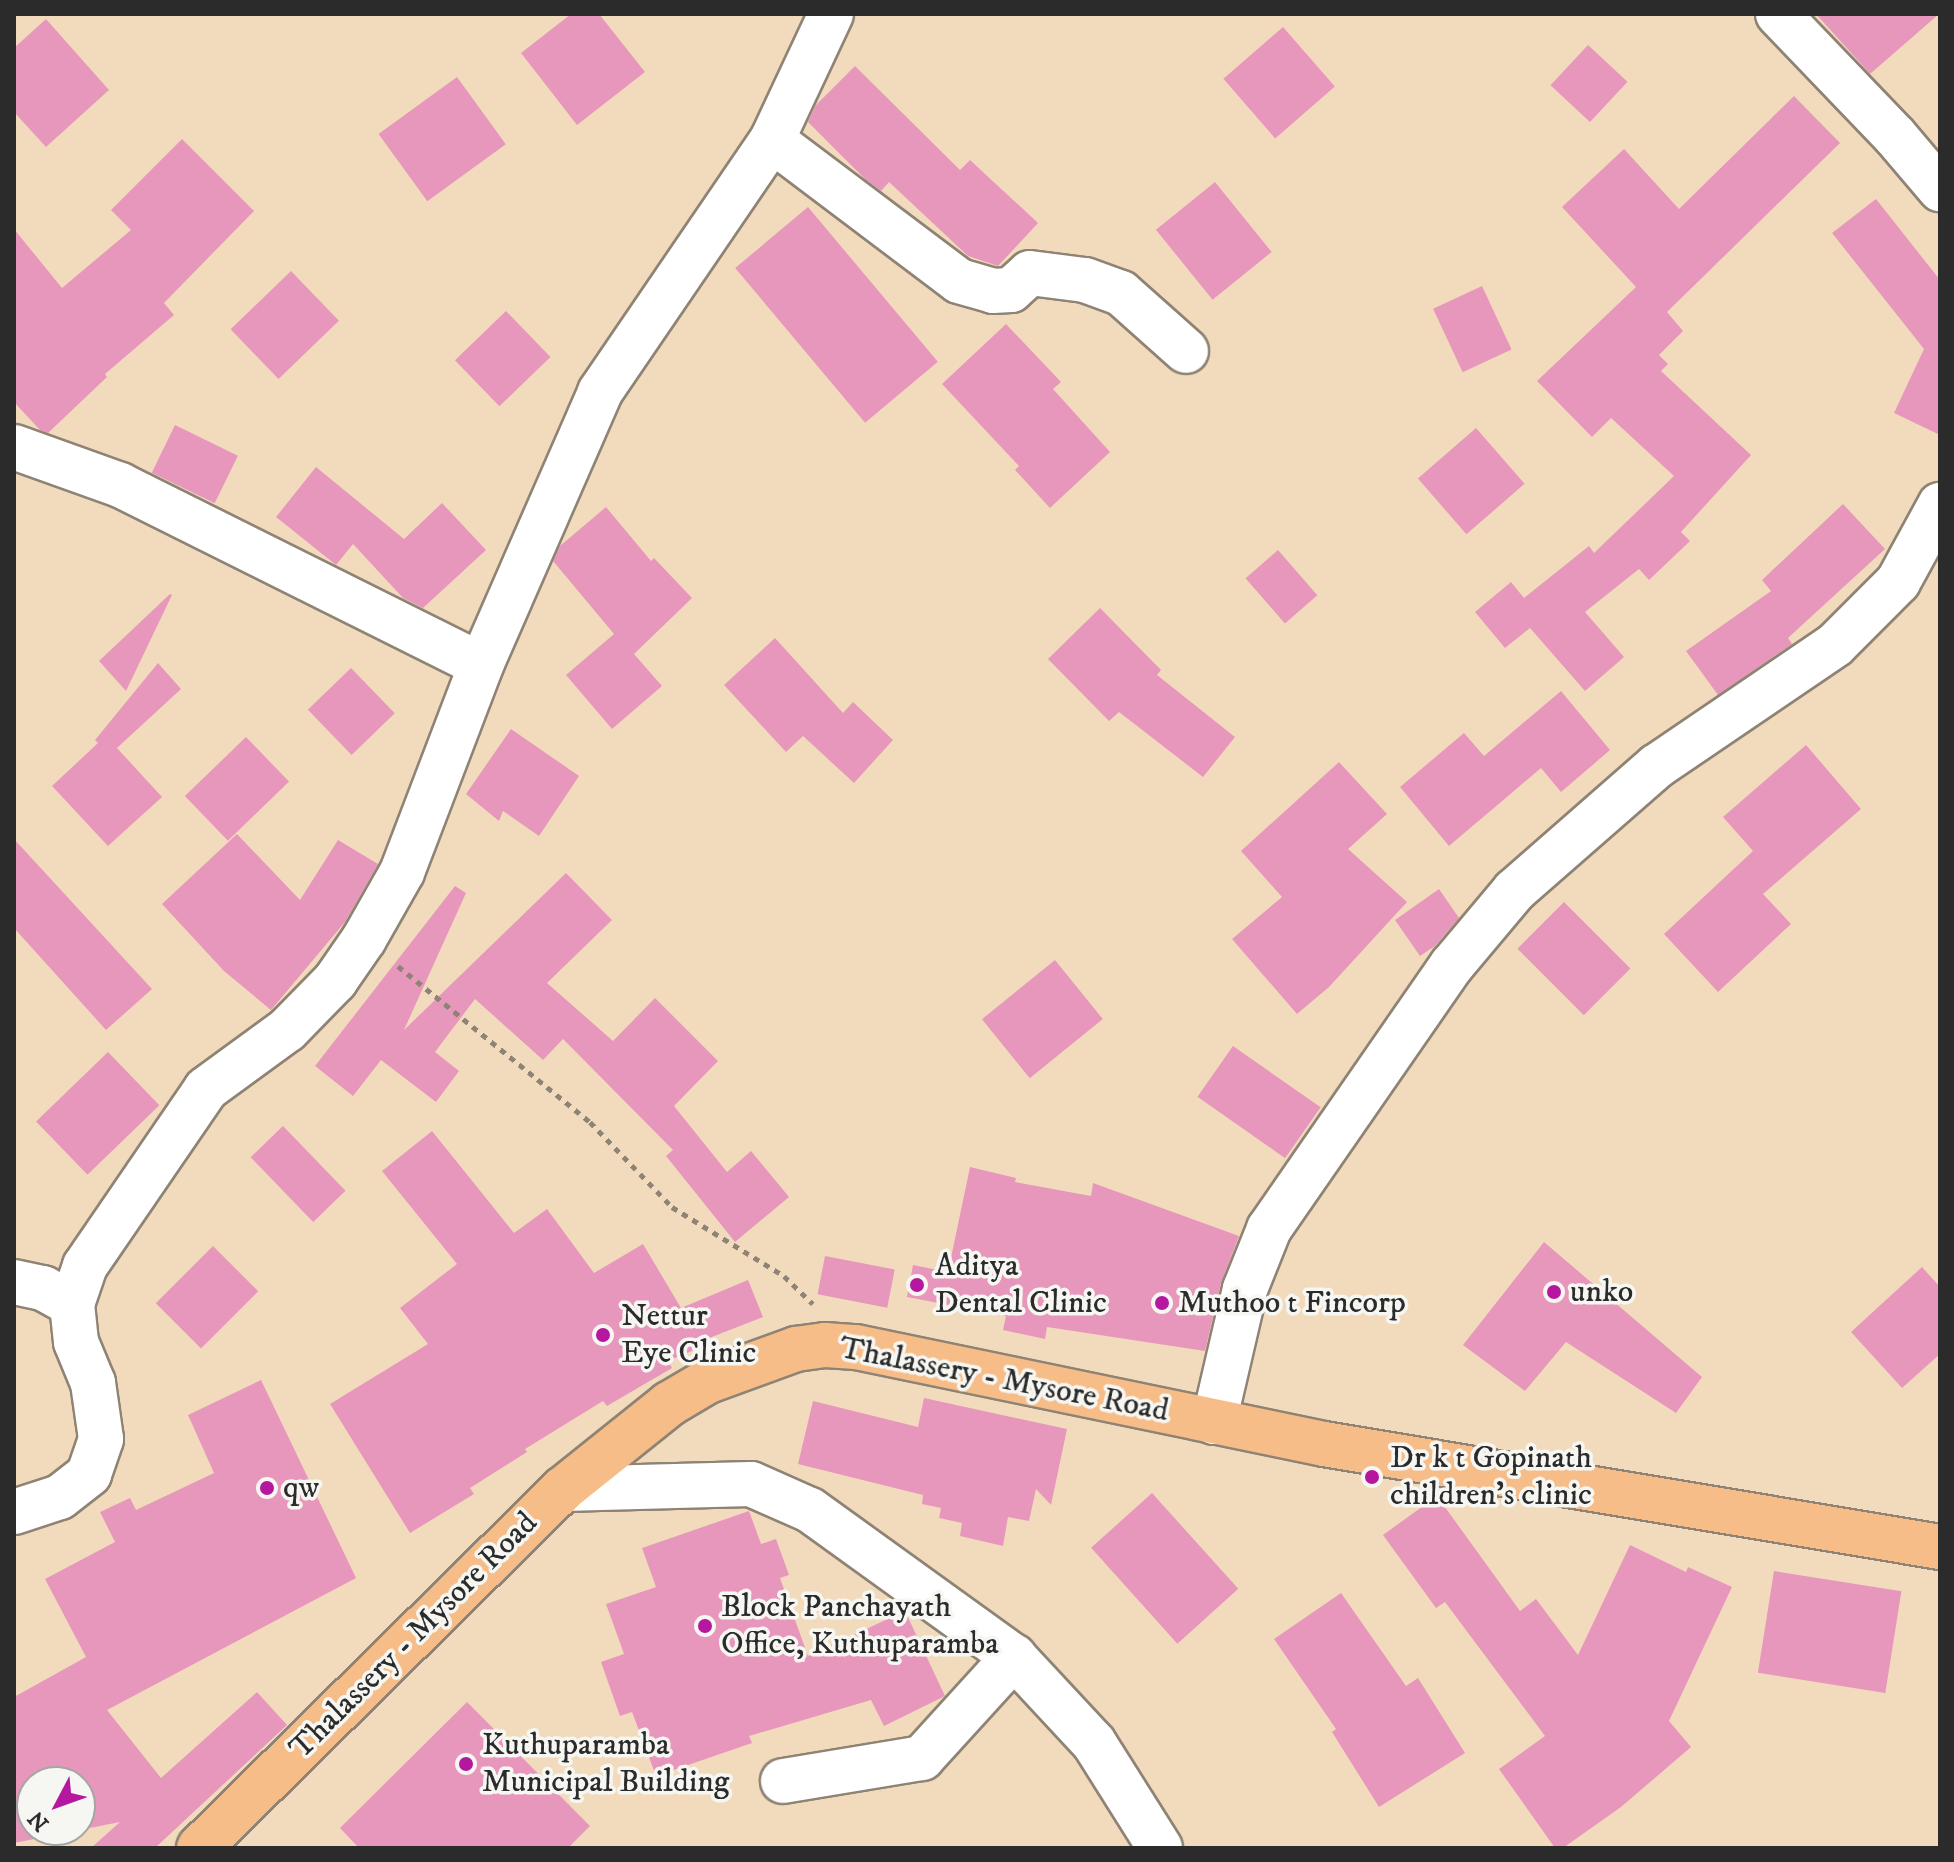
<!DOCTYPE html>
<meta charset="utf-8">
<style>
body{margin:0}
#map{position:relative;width:1954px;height:1862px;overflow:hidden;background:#f2dbbc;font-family:"IM FELL DW Pica",serif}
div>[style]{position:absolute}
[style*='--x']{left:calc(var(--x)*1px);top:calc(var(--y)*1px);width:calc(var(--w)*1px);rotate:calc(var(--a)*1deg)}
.building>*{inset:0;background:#e897bc;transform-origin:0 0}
.path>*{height:5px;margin-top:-2.5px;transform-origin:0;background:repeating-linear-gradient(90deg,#8e8374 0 6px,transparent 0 12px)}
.roads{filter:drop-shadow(2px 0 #8e8374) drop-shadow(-2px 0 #8e8374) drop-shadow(0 2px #8e8374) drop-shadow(0 -2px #8e8374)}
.minor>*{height:44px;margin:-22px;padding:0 22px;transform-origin:22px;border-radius:22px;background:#fff}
.major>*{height:44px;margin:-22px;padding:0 22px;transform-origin:22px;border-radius:22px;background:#f7bd88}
.dots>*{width:22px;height:22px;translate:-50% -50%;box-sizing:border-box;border:4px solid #f6f6f2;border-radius:50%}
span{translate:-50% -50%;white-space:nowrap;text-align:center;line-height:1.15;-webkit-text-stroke:7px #f6f6f2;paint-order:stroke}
.poi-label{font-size:32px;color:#2b2b2b}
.left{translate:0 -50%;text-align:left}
.street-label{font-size:32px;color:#2b2b2b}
.frame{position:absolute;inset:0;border:16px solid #2b2b2b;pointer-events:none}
.north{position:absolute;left:16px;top:1766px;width:80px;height:80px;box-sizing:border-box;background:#f6f6f2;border:2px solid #a5a5a2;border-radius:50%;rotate:229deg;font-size:22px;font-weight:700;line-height:32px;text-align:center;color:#2b2b2b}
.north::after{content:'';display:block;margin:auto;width:28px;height:36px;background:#b5179e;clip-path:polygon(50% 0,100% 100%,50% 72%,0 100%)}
</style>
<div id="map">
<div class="building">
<i style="clip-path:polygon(571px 14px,599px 14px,645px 72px,577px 125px,521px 53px)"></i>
<i style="clip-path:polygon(1816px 14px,1939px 14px,1870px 74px)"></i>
<i style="clip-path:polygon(46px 19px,109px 90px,46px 147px,14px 112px,14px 48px)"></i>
<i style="left:1283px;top:27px;width:79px;height:79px;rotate:49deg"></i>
<i style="left:1588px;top:45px;width:54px;height:55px;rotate:43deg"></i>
<i style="clip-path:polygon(855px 66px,960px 170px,970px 160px,1038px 223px,998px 266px,968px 256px,889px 182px,881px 191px,865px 179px,808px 122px,816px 105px)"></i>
<i style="left:457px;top:77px;width:83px;height:97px;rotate:54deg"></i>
<i style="clip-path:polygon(1794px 96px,1840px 143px,1667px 312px,1683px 331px,1659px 355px,1668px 364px,1661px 371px,1751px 455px,1681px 532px,1690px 541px,1649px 580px,1639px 569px,1585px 612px,1624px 657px,1585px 691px,1530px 628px,1505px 648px,1475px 612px,1511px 582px,1524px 598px,1589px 546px,1594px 553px,1674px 476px,1611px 418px,1592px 437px,1537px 381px,1636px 287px,1562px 207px,1624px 149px,1679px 209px)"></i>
<i style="clip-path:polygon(182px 139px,254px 211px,164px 303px,174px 315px,105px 374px,107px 377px,48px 433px,40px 430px,14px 402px,14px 229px,62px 288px,131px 230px,111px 210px)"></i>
<i style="left:1215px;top:182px;width:90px;height:76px;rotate:51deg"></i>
<i style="clip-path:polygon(1876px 199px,1940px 280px,1940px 435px,1894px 413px,1924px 349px,1832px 233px)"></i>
<i style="left:808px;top:207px;width:202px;height:95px;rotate:50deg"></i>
<i style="left:291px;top:271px;width:69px;height:84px;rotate:46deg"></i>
<i style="left:1482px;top:286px;width:70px;height:54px;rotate:65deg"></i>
<i style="left:506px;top:311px;width:64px;height:71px;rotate:46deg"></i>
<i style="clip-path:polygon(1006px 324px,1061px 382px,1053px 389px,1110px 452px,1050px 508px,1015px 470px,1019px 466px,942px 384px)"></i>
<i style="left:175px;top:425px;width:70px;height:53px;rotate:26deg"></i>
<i style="left:1476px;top:428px;width:74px;height:77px;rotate:49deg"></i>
<i style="clip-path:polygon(316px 467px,404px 539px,442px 503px,486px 550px,423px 608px,403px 598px,353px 544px,336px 565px,276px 517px)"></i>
<i style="clip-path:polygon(1843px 504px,1885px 549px,1788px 638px,1792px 644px,1718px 695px,1686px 651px,1771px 591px,1762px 580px)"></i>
<i style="clip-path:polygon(606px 507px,651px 561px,654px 558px,692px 598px,634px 654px,662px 686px,612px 729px,566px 675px,614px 634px,553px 561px,560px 546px)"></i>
<i style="left:1278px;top:550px;width:60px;height:43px;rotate:49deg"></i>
<i style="clip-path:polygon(170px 594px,172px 595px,126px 691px,99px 661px)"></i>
<i style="clip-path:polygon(1100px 608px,1161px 670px,1157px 675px,1235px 737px,1203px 777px,1119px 712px,1109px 721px,1048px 659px)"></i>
<i style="clip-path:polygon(775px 638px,843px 713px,853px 702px,893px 740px,854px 783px,803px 736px,786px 752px,724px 685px)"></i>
<i style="clip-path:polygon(158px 663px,181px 689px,117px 748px,162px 797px,108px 846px,52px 786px,98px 743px,95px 740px)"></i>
<i style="left:351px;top:668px;width:63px;height:60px;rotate:46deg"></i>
<i style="clip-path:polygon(1561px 691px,1610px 750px,1561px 792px,1541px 768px,1449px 846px,1400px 787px,1464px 733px,1484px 756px)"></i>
<i style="clip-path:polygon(511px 729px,579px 776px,539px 836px,503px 811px,499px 821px,466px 794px)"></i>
<i style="left:246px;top:737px;width:62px;height:85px;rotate:46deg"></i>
<i style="clip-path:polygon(1806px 745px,1861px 809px,1763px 894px,1791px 924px,1718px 992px,1664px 934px,1753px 851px,1723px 817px)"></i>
<i style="clip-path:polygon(1339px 762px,1387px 814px,1348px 849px,1407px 902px,1329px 987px,1297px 1014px,1232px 939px,1282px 897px,1241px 851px)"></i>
<i style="clip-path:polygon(237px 834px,300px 900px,338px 840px,378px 864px,345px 922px,271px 1010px,224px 971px,162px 904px)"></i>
<i style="clip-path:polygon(14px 839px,152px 989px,106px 1030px,14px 928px)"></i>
<i style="clip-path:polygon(566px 873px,612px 920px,547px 983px,613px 1041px,655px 998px,718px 1061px,674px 1106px,727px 1172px,751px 1151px,789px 1197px,735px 1242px,666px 1156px,673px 1150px,563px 1039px,543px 1060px,475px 999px,435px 1052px,459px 1071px,436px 1102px,381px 1060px,353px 1096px,315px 1066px,455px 886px,466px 893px,404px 1030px)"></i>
<i style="clip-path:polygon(1439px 889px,1459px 918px,1435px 946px,1420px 956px,1395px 920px)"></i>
<i style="left:1564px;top:902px;width:94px;height:66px;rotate:45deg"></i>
<i style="left:1055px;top:960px;width:76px;height:94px;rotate:51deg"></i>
<i style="left:1233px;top:1046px;width:107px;height:62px;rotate:35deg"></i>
<i style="left:108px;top:1052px;width:74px;height:100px;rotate:46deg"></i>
<i style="left:283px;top:1126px;width:90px;height:45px;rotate:46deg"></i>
<i style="clip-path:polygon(432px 1131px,514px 1233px,547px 1209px,594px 1273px,643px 1244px,681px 1308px,748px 1280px,763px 1317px,699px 1342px,701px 1347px,668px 1361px,672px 1368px,607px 1406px,603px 1401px,525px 1449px,527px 1452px,470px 1488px,474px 1494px,410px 1533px,330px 1404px,428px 1344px,400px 1308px,457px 1264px,382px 1171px)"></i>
<i style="clip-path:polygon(970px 1167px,1016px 1178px,1015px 1182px,1091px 1196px,1093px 1183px,1239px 1236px,1221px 1283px,1205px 1351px,1047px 1327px,1045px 1339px,1003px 1330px,1006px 1316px,907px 1297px,913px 1265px,948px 1272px)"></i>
<i style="clip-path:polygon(1544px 1242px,1702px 1377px,1676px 1413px,1566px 1342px,1525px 1391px,1463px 1345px)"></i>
<i style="left:213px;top:1246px;width:64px;height:81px;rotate:45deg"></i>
<i style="left:825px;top:1256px;width:71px;height:39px;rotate:11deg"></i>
<i style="clip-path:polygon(1922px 1267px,1940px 1287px,1940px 1354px,1902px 1388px,1851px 1332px)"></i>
<i style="clip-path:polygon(evenodd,261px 1380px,356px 1578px,107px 1710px,161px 1778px,257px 1692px,287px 1725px,155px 1848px,91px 1848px,120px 1822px,14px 1843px,14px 1697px,86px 1657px,45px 1579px,115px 1542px,100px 1512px,130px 1498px,136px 1510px,214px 1473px,188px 1415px,261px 1380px,32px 1782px,80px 1782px,80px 1830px,32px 1830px,32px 1782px)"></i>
<i style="clip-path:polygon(924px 1398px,1067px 1429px,1051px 1505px,1036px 1489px,1029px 1521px,1008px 1517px,1003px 1546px,960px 1536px,962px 1523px,939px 1518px,941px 1508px,922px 1504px,923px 1495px,798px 1464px,813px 1401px,918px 1427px)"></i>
<i style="left:1152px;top:1493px;width:129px;height:82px;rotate:48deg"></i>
<i style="clip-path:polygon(1437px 1496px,1520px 1611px,1536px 1599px,1578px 1655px,1630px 1545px,1686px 1572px,1688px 1567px,1732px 1587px,1669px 1721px,1691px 1747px,1621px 1807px,1563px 1848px,1555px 1848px,1499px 1769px,1545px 1736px,1445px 1602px,1436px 1608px,1383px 1535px)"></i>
<i style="clip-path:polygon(749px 1511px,761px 1544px,776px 1539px,789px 1575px,780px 1578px,808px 1656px,905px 1611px,945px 1696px,884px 1726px,871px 1700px,749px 1736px,752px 1743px,656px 1776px,632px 1712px,620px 1716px,601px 1662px,624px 1654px,606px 1604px,656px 1587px,642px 1548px)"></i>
<i style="left:1774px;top:1571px;width:129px;height:103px;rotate:9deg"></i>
<i style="clip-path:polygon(1341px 1593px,1406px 1686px,1418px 1678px,1465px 1753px,1379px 1807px,1332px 1732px,1336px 1729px,1274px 1639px)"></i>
<i style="clip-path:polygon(467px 1702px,590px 1826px,568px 1848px,359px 1848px,340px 1828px)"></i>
</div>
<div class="path">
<i style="--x:398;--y:966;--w:247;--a:39.1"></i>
<i style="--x:590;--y:1122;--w:118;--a:46"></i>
<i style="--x:672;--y:1207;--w:132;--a:31.6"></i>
<i style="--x:784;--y:1276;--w:40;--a:44"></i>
</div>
<div class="roads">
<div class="minor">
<i style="--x:1778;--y:14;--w:169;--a:46.2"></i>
<i style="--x:1895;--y:136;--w:70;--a:49.7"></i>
<i style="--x:772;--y:140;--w:234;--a:37"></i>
<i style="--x:959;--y:281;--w:35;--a:16"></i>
<i style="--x:993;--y:291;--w:18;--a:-3"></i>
<i style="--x:1011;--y:290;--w:25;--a:-42"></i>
<i style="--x:1030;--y:273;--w:55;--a:7.3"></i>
<i style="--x:1085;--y:280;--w:38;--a:20"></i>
<i style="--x:1121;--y:293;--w:87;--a:41.7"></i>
<i style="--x:14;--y:447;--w:113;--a:19.7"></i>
<i style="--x:120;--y:485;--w:403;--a:26.5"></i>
<i style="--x:14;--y:1282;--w:30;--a:12"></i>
<i style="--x:43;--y:1288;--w:33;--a:29"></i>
<i style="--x:1214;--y:1422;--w:137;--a:-76.9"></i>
<i style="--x:1245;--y:1289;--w:65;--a:-68.2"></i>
<i style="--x:1269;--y:1229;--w:321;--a:-55.3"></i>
<i style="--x:1452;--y:965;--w:97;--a:-50"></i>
<i style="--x:1514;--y:891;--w:190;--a:-41.2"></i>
<i style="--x:1657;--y:766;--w:215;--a:-34.2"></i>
<i style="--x:1835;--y:645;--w:89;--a:-45"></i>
<i style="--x:1898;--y:582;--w:88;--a:-61.4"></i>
<i style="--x:563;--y:1489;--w:188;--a:-1.5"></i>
<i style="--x:751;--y:1484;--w:64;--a:23.8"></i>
<i style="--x:810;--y:1510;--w:251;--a:35.8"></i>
<i style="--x:1014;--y:1657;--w:117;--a:47.1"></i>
<i style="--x:1094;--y:1743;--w:124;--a:57.8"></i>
<i style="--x:14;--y:1512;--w:48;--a:-18.1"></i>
<i style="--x:60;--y:1497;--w:37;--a:-38"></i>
<i style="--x:89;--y:1474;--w:37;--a:-71"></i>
<i style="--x:101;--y:1439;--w:57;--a:-98.1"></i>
<i style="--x:93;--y:1383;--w:44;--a:-112.5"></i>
<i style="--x:76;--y:1342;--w:38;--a:-96"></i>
<i style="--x:72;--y:1304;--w:40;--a:-71.1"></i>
<i style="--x:85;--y:1266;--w:214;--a:-55.6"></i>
<i style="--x:206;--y:1089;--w:100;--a:-36.1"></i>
<i style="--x:287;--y:1030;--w:69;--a:-45.6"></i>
<i style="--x:335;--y:981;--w:51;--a:-55.4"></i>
<i style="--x:364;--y:939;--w:77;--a:-60.4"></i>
<i style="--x:402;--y:872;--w:222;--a:-69.1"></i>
<i style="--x:481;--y:665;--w:298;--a:-66.4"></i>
<i style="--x:600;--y:392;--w:305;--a:-55.7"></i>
<i style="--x:772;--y:140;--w:139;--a:-64.9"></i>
<i style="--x:783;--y:1781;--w:141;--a:-9.4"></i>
<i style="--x:922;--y:1758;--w:137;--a:-47.7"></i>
</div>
<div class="major">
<i style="--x:199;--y:1848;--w:511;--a:-44.6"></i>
<i style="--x:563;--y:1489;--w:136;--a:-38.7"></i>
<i style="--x:669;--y:1404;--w:45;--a:-30.5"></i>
<i style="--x:708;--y:1381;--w:94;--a:-20"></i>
<i style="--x:796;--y:1349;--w:29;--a:-8"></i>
<i style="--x:825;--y:1345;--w:31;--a:4"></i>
<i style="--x:856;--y:1347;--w:478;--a:11.7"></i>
<i style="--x:1324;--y:1444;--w:625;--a:9.49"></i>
</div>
</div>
<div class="dots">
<i style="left:917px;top:1285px;background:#b5179e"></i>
<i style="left:1554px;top:1292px;background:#b5179e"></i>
<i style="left:1162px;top:1303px;background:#b5179e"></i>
<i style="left:603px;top:1335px;background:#b5179e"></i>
<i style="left:1372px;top:1477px;background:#b5179e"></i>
<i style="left:267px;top:1488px;background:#b5179e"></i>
<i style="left:705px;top:1626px;background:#b5179e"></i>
<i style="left:466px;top:1764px;background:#b5179e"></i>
</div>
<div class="poi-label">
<span class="left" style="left:935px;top:1285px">Aditya<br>Dental Clinic</span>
<span class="left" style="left:1570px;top:1292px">unko</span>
<span class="left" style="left:1178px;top:1303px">Muthoo t Fincorp</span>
<span class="left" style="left:621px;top:1335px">Nettur<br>Eye Clinic</span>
<span class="left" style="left:1390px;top:1477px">Dr k t Gopinath<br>children’s clinic</span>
<span class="left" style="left:283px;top:1488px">qw</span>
<span class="left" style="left:721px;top:1626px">Block Panchayath<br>Office, Kuthuparamba</span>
<span class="left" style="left:482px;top:1764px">Kuthuparamba<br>Municipal Building</span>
</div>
<div class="street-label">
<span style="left:1004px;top:1380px;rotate:11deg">Thalassery - Mysore Road</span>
<span style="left:414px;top:1636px;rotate:-45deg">Thalassery - Mysore Road</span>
</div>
<div class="frame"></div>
<div class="north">N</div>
</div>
